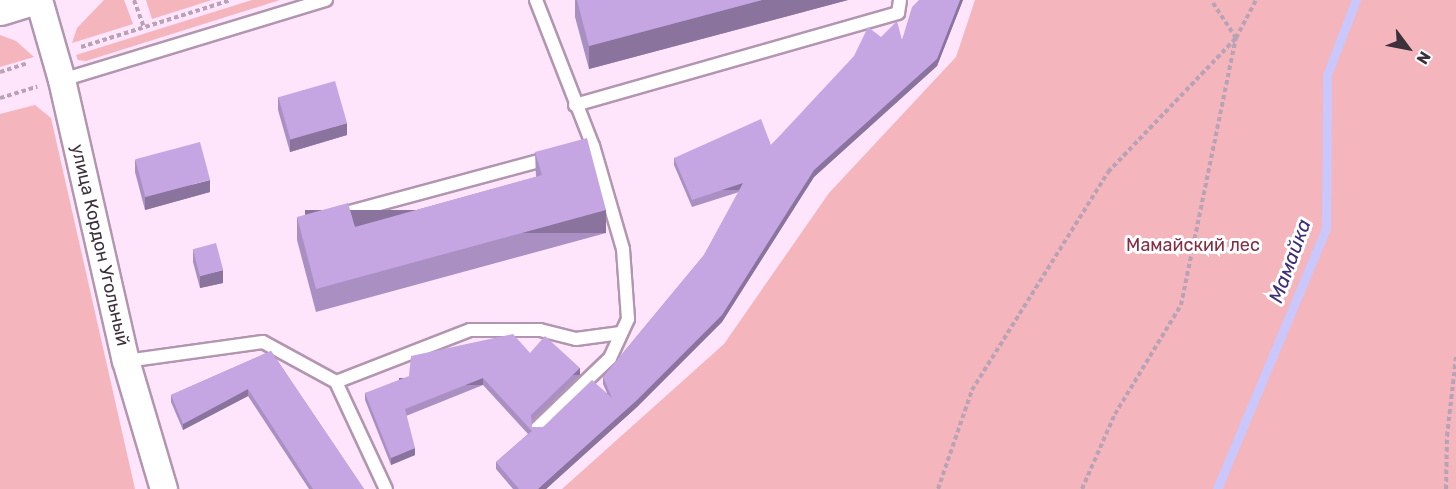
<!DOCTYPE html>
<meta charset="utf-8">
<style>
body{margin:0}
#map{position:relative;width:1456px;height:489px;overflow:hidden;background:#fee5fb;font-family:Rubik,sans-serif}
div>[style]{position:absolute}
[style*='--x']{left:calc(var(--x)*1px);top:calc(var(--y)*1px);width:calc(var(--w)*1px);rotate:calc(var(--a)*1deg)}
.green>*{inset:0;background:#f4b5bd}
.stream>*{height:9px;margin:-4.5px;padding:0 4.5px;transform-origin:4.5px;border-radius:4.5px;background:#cac7fc}
.path>*{height:4px;margin-top:-2px;transform-origin:0;background:repeating-linear-gradient(90deg,#b7a3b5 0 4.5px,transparent 0 7.5px)}
.roads{filter:drop-shadow(2px 0 #b296b0) drop-shadow(-2px 0 #b296b0) drop-shadow(0 2px #b296b0) drop-shadow(0 -2px #b296b0)}
.lane>*{height:12px;margin:-6px;padding:0 6px;transform-origin:6px;border-radius:6px;background:#fff}
.street>*{height:26px;margin:-13px;padding:0 13px;transform-origin:13px;border-radius:13px;background:#fff}
.primary>*{height:33px;margin:-16.5px;padding:0 16.5px;transform-origin:16.5px;border-radius:16.5px;background:#fff}
.wall>*{inset:0;background:#a98fc2}
.shaded-wall>*{inset:0;background:#8a749e;transform-origin:0 0}
.building>*{inset:0;background:#c5a6e2;transform-origin:0 0}
span{translate:-50% -50%;white-space:nowrap;text-align:center;line-height:1.15;-webkit-text-stroke:6px #fff;paint-order:stroke}
.street-label{font-size:18px;color:#3c313b}
.park-label{font-size:18px;color:#852d41}
.water-label{font-size:20px;color:#3d2f79;font-style:italic}
.north{position:absolute;left:1378px;top:18px;width:60px;height:60px;-webkit-text-stroke:4px #fff;paint-order:stroke;rotate:122deg;font-size:16px;font-weight:700;line-height:24px;text-align:center;color:#3c313b}
.north::after{content:'';display:block;margin:auto;width:21px;height:27px;background:#3c313b;clip-path:polygon(50% 0,100% 100%,50% 72%,0 100%)}
</style>
<div id="map">
<div class="green">
<i style="clip-path:polygon(104px 0,124px 0,133px 24px,72px 43px,77px 28px)"></i>
<i style="clip-path:polygon(146px 0,212px 0,152px 19px)"></i>
<i style="clip-path:polygon(252px 0,280px 0,86px 61px,78px 60px,76px 55px)"></i>
<i style="clip-path:polygon(975px 0,1456px 0,1456px 489px,562px 489px,724px 344px,829px 193px,956px 57px)"></i>
<i style="clip-path:polygon(0 35px,16px 41px,34px 57px,0 67px)"></i>
<i style="clip-path:polygon(35px 105px,51px 118px,135px 489px,0 489px,0 114px)"></i>
</div>
<div class="stream">
<i style="--x:1217;--y:489;--w:282;--a:-67.3"></i>
<i style="--x:1326;--y:229;--w:154;--a:-89.6"></i>
<i style="--x:1327;--y:75;--w:80;--a:-68.9"></i>
</div>
<div class="path">
<i style="--x:134;--y:0;--w:29;--a:70"></i>
<i style="--x:81;--y:47;--w:157;--a:-17.4"></i>
<i style="--x:0;--y:72;--w:29;--a:-18"></i>
<i style="--x:0;--y:98;--w:39;--a:-17"></i>
<i style="--x:938;--y:489;--w:105;--a:-71"></i>
<i style="--x:972;--y:390;--w:257;--a:-58"></i>
<i style="--x:1108;--y:172;--w:185;--a:-46.3"></i>
<i style="--x:1236;--y:38;--w:45;--a:-123.3"></i>
<i style="--x:1082;--y:489;--w:82;--a:-66.3"></i>
<i style="--x:1115;--y:414;--w:127;--a:-58.8"></i>
<i style="--x:1181;--y:305;--w:273;--a:-78.4"></i>
<i style="--x:1236;--y:38;--w:43;--a:-62.2"></i>
<i style="--x:1446;--y:489;--w:53;--a:-88.9"></i>
<i style="--x:1447;--y:436;--w:80;--a:-83.5"></i>
</div>
<div class="roads">
<div class="lane">
<i style="--x:536;--y:0;--w:157;--a:68.7"></i>
<i style="--x:593;--y:146;--w:18;--a:164"></i>
<i style="--x:62;--y:80;--w:276;--a:-16.9"></i>
<i style="--x:575;--y:105;--w:336;--a:-15.9"></i>
<i style="--x:898;--y:13;--w:13;--a:-81"></i>
<i style="--x:335;--y:216;--w:223;--a:-15.1"></i>
<i style="--x:126;--y:361;--w:138;--a:-7.9"></i>
<i style="--x:263;--y:342;--w:83;--a:28.7"></i>
<i style="--x:336;--y:382;--w:118;--a:65"></i>
<i style="--x:336;--y:382;--w:144;--a:-21.2"></i>
<i style="--x:470;--y:330;--w:70;--a:0"></i>
<i style="--x:540;--y:330;--w:37;--a:14"></i>
<i style="--x:576;--y:339;--w:45;--a:-7.6"></i>
<i style="--x:537;--y:428;--w:101;--a:-43.8"></i>
<i style="--x:610;--y:358;--w:43;--a:-65.2"></i>
<i style="--x:628;--y:319;--w:70;--a:-94.1"></i>
<i style="--x:623;--y:249;--w:107;--a:-106.2"></i>
</div>
<div class="street">
<i style="--x:39;--y:0;--w:83;--a:74"></i>
<i style="--x:62;--y:80;--w:288;--a:77.2"></i>
<i style="--x:126;--y:361;--w:134;--a:73.5"></i>
</div>
<div class="primary">
<i style="--x:0;--y:8;--w:28;--a:-17"></i>
</div>
</div>
<div class="wall">
<i style="clip-path:polygon(575px 0,848px 0,589px 69px,575px 17px)"></i>
<i style="clip-path:polygon(919px 0,963px 0,937px 66px,814px 177px,722px 322px,637px 407px,546px 489px,513px 489px,496px 469px,496px 462px,528px 434px,483px 385px,406px 416px,415px 455px,391px 465px,365px 400px,365px 393px,530px 353px,580px 375px,531px 422px,532px 427px,543px 427px,607px 393px,603px 384px,603px 377px,704px 255px,739px 192px,692px 207px,674px 165px,674px 158px,771px 145px,881px 37px,902px 40px)"></i>
<i style="clip-path:polygon(278px 97px,347px 135px,290px 152px,278px 110px)"></i>
<i style="clip-path:polygon(535px 152px,606px 233px,316px 312px,297px 240px,297px 217px,355px 227px,536px 177px)"></i>
<i style="clip-path:polygon(135px 160px,210px 192px,145px 210px,135px 172px)"></i>
<i style="clip-path:polygon(193px 249px,223px 283px,200px 288px,193px 262px)"></i>
<i style="clip-path:polygon(271px 351px,364px 489px,309px 489px,248px 396px,183px 430px,171px 402px,171px 395px)"></i>
</div>
<div class="shaded-wall">
<i style="clip-path:polygon(762px 0,848px 0,589px 69px,589px 46px)"></i>
<i style="clip-path:polygon(960px 0,963px 0,937px 66px,814px 177px,722px 322px,637px 407px,546px 489px,538px 489px)"></i>
<i style="clip-path:polygon(347px 123px,347px 135px,290px 152px,290px 139px)"></i>
<i style="clip-path:polygon(210px 180px,210px 192px,145px 210px,145px 197px)"></i>
<i style="left:743px;top:183px;width:7px;height:54px;rotate:90deg"></i>
<i style="left:606px;top:210px;width:23px;height:301px;rotate:90deg"></i>
<i style="clip-path:polygon(223px 270px,223px 283px,200px 288px,200px 276px)"></i>
<i style="left:580px;top:368px;width:7px;height:68px;rotate:90deg"></i>
<i style="left:483px;top:378px;width:7px;height:84px;rotate:90deg"></i>
<i style="clip-path:polygon(248px 389px,248px 396px,183px 430px,183px 424px)"></i>
<i style="clip-path:polygon(415px 448px,415px 455px,391px 465px,391px 458px)"></i>
</div>
<div class="building">
<i style="clip-path:polygon(577px 0,762px 0,589px 46px)"></i>
<i style="clip-path:polygon(919px 0,960px 0,937px 59px,814px 170px,722px 315px,637px 400px,538px 489px,519px 489px,496px 462px,532px 431px,483px 378px,405px 409px,415px 448px,391px 458px,365px 393px,409px 376px,411px 356px,513px 334px,530px 353px,545px 336px,580px 368px,531px 415px,532px 427px,543px 427px,592px 380px,612px 398px,603px 377px,704px 255px,743px 183px,692px 200px,674px 158px,761px 119px,771px 145px,854px 56px,868px 27px,881px 37px,897px 21px,902px 40px,912px 7px)"></i>
<i style="left:335px;top:81px;width:44px;height:59px;rotate:74deg"></i>
<i style="clip-path:polygon(587px 138px,606px 210px,316px 289px,297px 217px,348px 203px,355px 227px,542px 175px,535px 152px)"></i>
<i style="left:200px;top:142px;width:39px;height:67px;rotate:75deg"></i>
<i style="left:216px;top:243px;width:28px;height:24px;rotate:75deg"></i>
<i style="clip-path:polygon(271px 351px,364px 489px,313px 489px,248px 389px,183px 424px,171px 395px)"></i>
</div>
<div class="street-label">
<span style="left:100px;top:245px;rotate:77deg">улица Кордон Угольный</span>
</div>
<div class="park-label">
<span style="left:1193px;top:245px">Мамайский лес</span>
</div>
<div class="water-label">
<span style="left:1290px;top:261px;rotate:-70deg">Мамайка</span>
</div>
<div class="north">N</div>
</div>
